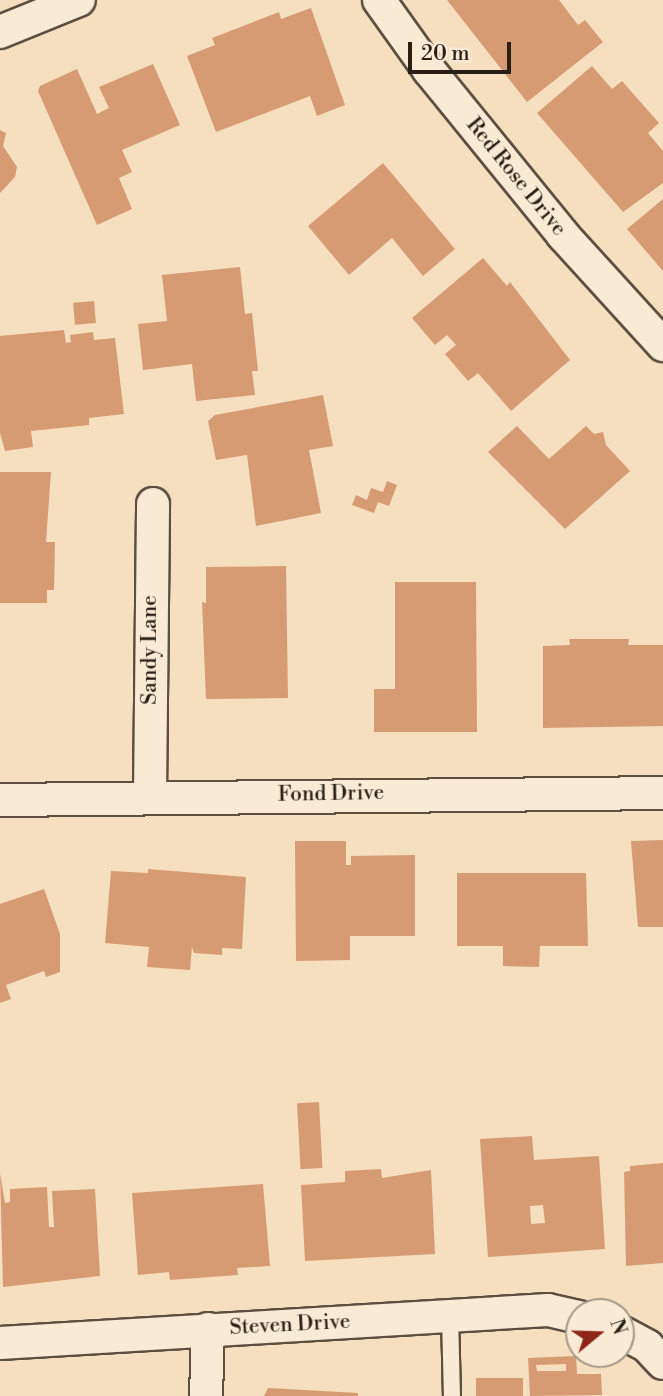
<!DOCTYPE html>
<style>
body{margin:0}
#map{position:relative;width:663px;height:1396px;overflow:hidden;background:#f5dfbf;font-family:"Libre Bodoni",serif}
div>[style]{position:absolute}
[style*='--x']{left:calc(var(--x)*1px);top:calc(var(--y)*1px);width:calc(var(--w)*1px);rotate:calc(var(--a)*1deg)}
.building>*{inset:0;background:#d79b74;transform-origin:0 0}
.roads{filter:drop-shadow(2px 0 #5c4f40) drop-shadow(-2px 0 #5c4f40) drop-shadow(0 2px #5c4f40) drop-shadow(0 -2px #5c4f40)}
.lane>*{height:16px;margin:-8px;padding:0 8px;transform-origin:8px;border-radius:8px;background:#f8ead5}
.street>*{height:32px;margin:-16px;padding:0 16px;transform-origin:16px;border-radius:16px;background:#f8ead5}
span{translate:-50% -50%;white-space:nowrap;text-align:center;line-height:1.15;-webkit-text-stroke:5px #f8ead5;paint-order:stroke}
.street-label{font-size:21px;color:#291f16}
.north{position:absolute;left:565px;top:1298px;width:70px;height:70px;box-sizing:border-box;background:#f8ead5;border:2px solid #a59989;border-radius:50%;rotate:71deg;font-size:19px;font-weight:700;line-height:28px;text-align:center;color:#291f16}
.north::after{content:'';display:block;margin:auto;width:24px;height:32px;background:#8f2418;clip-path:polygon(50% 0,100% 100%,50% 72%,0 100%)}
.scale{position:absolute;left:408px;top:42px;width:103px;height:32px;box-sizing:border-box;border:4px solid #291f16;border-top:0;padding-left:9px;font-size:21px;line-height:24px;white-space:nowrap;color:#291f16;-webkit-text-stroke:5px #f8ead5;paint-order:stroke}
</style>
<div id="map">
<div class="building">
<i style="clip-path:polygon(447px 0,559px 0,578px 25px,585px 20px,603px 42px,527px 102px)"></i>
<i style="clip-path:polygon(311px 8px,345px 105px,317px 116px,310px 96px,216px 132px,187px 56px,215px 45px,212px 38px,279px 12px,281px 19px)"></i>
<i style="clip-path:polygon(153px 64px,180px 125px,122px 150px,132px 172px,119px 178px,132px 209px,97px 225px,38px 91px,40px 86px,77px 69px,97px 114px,109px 108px,99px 87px)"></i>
<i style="clip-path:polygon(592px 66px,612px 89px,622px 81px,659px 123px,648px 133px,663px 151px,663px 183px,623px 212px,537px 113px)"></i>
<i style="clip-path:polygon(0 130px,6px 133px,3px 146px,17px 167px,15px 177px,0 193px)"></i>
<i style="clip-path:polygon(383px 163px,455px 249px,423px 276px,392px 238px,349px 275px,308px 226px)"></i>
<i style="clip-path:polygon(663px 199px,663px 271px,627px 229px)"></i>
<i style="clip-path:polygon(483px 258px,507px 286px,510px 282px,570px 360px,511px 411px,478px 373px,468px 381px,445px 354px,456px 345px,447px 335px,435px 345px,412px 318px)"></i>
<i style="clip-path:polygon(240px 267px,245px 314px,252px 313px,258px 371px,252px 371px,255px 395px,196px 401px,192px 364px,143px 370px,138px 324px,167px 321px,162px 275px)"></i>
<i style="left:94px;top:301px;width:22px;height:21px;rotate:85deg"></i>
<i style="clip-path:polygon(64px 330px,66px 343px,71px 342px,70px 335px,93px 332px,94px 340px,115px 338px,124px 414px,89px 418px,89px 425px,31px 431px,33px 447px,5px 451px,0 433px,0 336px)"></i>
<i style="clip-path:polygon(323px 395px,333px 446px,309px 450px,321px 513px,256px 526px,247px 455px,216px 460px,208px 421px,215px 415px)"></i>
<i style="clip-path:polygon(517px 426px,549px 459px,586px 426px,594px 434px,603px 432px,606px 445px,630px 471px,565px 529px,488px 452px)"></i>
<i style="clip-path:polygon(0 472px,51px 472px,46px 542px,55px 542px,54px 590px,47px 590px,47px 603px,0 603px)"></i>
<i style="clip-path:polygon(387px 481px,397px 485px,389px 506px,378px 502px,374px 513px,352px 505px,356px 495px,367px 500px,371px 488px,383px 492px)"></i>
<i style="clip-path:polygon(286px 566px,288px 698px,206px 699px,202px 602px,206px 603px,206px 567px)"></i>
<i style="clip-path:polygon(395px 582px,476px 582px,477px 732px,374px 732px,374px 689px,395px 689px)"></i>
<i style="clip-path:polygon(569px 639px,629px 639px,628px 645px,663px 645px,663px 726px,543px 728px,543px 646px,570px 645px)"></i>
<i style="clip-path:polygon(663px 840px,663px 927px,638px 927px,631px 841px)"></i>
<i style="clip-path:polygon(295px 841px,346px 841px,346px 865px,351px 865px,351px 856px,415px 855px,415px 936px,350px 936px,350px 960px,296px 961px)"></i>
<i style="clip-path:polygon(148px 869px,246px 877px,242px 949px,222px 948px,222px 955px,194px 953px,192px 947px,190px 970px,147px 967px,149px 947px,105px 943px,111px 871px,148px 873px)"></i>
<i style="clip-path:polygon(457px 873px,586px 873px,588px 946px,540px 946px,539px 967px,503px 966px,503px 946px,457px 946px)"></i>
<i style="clip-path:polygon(44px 889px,60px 934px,60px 972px,46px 977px,44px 971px,6px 985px,11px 999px,0 1003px,0 904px)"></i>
<i style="left:319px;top:1102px;width:66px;height:22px;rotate:87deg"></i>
<i style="clip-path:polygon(evenodd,532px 1136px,534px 1160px,599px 1156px,605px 1249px,488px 1257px,480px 1139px,532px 1136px,543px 1205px,545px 1223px,531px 1224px,530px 1206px,543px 1205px)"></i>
<i style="clip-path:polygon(663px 1163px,663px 1263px,626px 1266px,624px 1172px,630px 1171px,630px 1166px)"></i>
<i style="clip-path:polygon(381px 1169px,382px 1178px,431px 1170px,435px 1254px,305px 1261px,301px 1185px,345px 1182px,345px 1171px)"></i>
<i style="clip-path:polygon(0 1173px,5px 1203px,10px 1202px,10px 1189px,47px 1187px,49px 1227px,54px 1227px,52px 1191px,95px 1189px,100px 1276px,3px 1287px)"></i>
<i style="clip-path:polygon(263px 1184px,270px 1266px,237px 1268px,238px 1275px,170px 1280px,169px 1272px,138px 1275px,132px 1193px)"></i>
<i style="clip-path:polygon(evenodd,576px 1356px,577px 1374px,601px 1374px,602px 1395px,530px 1396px,528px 1358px,576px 1356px,566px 1364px,566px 1371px,537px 1371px,536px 1365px,566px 1364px)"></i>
<i style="left:523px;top:1378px;width:18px;height:47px;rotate:90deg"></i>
<i style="clip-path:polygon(268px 1388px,358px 1393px,358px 1396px,264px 1396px)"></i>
</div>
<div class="roads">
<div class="lane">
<i style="--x:450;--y:1316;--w:80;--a:88.6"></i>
</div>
<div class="street">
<i style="--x:379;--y:0;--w:86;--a:54.5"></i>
<i style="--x:429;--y:70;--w:213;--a:50.9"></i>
<i style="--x:563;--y:235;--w:149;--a:47.7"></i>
<i style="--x:0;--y:32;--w:85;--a:-22.1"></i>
<i style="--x:150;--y:796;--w:292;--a:-89.4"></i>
<i style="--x:0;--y:800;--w:663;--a:-0.6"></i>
<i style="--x:621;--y:1332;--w:30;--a:28"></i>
<i style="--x:647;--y:1346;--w:23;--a:47"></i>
<i style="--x:0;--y:1343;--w:549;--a:-3.45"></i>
<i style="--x:548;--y:1310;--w:32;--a:13"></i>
<i style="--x:206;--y:1396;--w:67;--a:-88.3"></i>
</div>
</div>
<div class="street-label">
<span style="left:516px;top:177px;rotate:51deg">Red Rose Drive</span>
<span style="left:150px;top:650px;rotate:-90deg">Sandy Lane</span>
<span style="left:331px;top:794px;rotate:-1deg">Fond Drive</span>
<span style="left:290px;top:1325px;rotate:-3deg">Steven Drive</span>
</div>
<div class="north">N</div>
<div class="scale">20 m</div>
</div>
